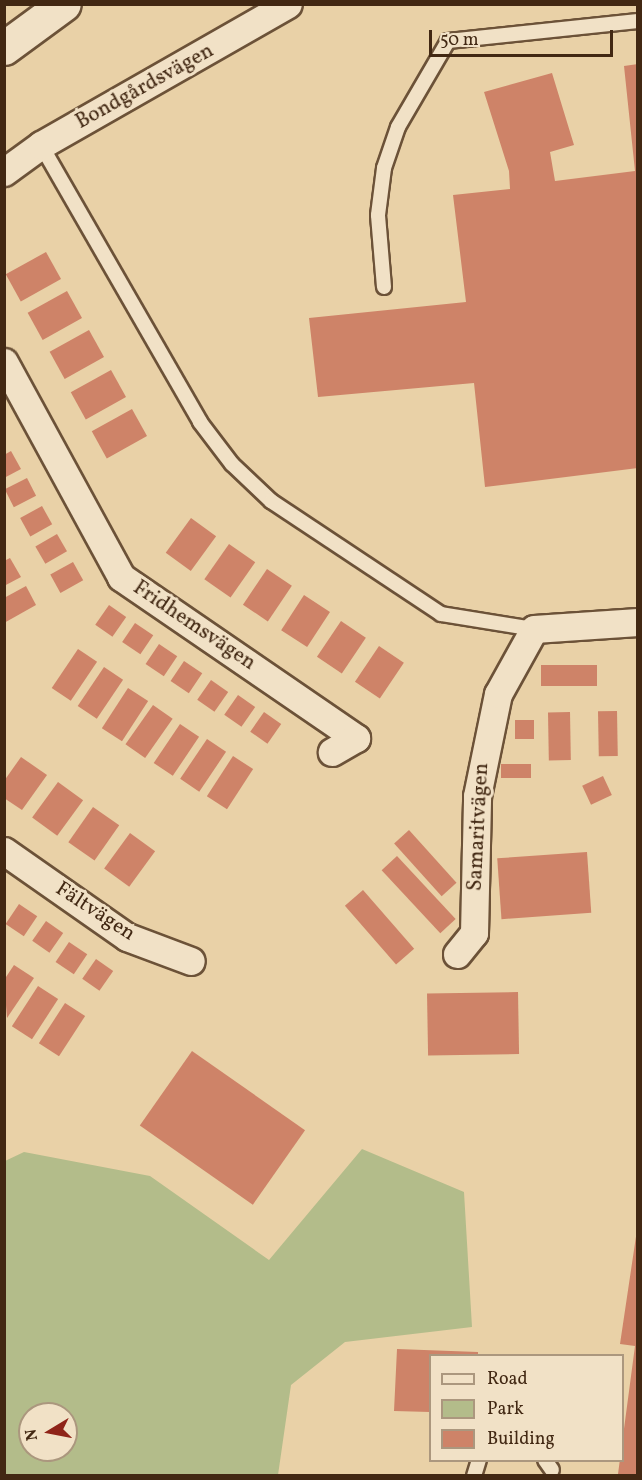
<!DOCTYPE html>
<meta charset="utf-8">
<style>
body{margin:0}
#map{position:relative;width:642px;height:1480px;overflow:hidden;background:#e9d1a7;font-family:Vollkorn,serif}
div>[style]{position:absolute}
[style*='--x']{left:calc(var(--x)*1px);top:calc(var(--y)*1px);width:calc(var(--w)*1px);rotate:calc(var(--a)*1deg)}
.green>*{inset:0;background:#b3bc8a}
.building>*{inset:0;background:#ce8368;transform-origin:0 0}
.roads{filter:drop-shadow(2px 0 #6c5238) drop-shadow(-2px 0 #6c5238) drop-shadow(0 2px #6c5238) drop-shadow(0 -2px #6c5238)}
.service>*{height:14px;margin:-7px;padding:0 7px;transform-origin:7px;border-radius:7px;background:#f1e1c6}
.minor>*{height:27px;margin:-13.5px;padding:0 13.5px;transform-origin:13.5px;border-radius:13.5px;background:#f1e1c6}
.secondary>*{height:33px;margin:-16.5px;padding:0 16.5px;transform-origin:16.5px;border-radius:16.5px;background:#f1e1c6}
span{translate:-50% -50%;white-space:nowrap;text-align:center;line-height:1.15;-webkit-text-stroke:6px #f1e1c6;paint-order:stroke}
.street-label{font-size:21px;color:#422813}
.frame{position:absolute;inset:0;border:6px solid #422813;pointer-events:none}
.legend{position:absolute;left:429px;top:1354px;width:195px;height:108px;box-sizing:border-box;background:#f1e1c6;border:2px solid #ab977e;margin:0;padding:8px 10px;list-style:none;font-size:18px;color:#422813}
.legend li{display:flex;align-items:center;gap:12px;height:30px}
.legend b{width:30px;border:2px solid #ab977e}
.north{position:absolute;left:18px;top:1402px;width:60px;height:60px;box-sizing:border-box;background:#f1e1c6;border:2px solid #ab977e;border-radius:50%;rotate:260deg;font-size:16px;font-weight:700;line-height:24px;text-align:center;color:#422813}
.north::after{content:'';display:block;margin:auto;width:21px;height:27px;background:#8f2418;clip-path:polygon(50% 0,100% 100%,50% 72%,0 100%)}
.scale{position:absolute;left:429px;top:30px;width:184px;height:27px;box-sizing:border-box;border:3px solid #422813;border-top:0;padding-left:8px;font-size:18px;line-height:21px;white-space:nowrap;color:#422813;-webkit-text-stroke:4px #f1e1c6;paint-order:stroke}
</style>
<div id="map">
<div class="green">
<i style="clip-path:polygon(evenodd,362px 1149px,464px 1192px,472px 1327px,345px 1342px,291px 1385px,278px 1475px,5px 1475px,5px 1161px,24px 1152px,150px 1176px,269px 1260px,362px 1149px,30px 1414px,66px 1414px,66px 1450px,30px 1450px,30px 1414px)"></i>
</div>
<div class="building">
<i style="clip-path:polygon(638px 64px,638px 468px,485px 487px,474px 383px,318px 397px,309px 318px,466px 302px,453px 195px,510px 189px,509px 171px,484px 92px,552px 73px,574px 145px,550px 152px,555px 181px,635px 171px,624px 66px)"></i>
<i style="left:46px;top:252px;width:31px;height:46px;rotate:61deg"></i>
<i style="left:67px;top:291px;width:31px;height:45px;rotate:61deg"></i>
<i style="left:89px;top:330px;width:31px;height:45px;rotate:61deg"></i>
<i style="left:111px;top:370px;width:31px;height:46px;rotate:61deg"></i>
<i style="left:132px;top:409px;width:31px;height:46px;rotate:61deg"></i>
<i style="clip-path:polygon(11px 451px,21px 469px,4px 478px,4px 455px)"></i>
<i style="left:27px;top:478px;width:20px;height:25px;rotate:63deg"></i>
<i style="left:42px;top:506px;width:21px;height:25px;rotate:61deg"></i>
<i style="left:191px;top:518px;width:31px;height:43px;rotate:36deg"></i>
<i style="left:57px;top:534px;width:20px;height:25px;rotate:60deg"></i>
<i style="left:229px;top:544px;width:32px;height:43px;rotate:35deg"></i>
<i style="clip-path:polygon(10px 558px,21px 577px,4px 586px,4px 561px)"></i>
<i style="left:73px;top:562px;width:21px;height:26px;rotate:61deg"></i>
<i style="left:267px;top:569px;width:30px;height:43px;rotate:34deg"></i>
<i style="clip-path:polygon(26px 586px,36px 605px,4px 623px,4px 598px)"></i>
<i style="left:304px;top:595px;width:31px;height:42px;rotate:33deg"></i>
<i style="left:109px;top:605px;width:21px;height:24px;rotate:35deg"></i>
<i style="left:341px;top:621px;width:30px;height:43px;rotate:34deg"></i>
<i style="left:135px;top:623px;width:22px;height:23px;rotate:34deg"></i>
<i style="left:159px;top:644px;width:22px;height:24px;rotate:34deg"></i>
<i style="left:379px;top:646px;width:30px;height:43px;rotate:34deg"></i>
<i style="left:78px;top:649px;width:23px;height:47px;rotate:34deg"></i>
<i style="left:184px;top:661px;width:22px;height:24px;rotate:34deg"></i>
<i style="left:597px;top:665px;width:21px;height:56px;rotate:90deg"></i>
<i style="left:104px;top:667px;width:23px;height:47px;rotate:34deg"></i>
<i style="left:211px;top:680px;width:21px;height:24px;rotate:35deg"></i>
<i style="left:128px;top:688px;width:24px;height:48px;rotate:33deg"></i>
<i style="left:238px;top:695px;width:21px;height:24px;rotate:35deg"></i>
<i style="left:153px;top:705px;width:24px;height:48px;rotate:35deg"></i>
<i style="left:617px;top:711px;width:45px;height:19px;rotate:89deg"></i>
<i style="left:264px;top:712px;width:21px;height:24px;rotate:35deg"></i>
<i style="left:570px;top:712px;width:48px;height:22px;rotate:89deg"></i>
<i style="left:515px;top:720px;width:19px;height:19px"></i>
<i style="left:180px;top:724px;width:23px;height:47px;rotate:34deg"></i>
<i style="left:207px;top:739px;width:23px;height:48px;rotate:34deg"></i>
<i style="left:233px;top:756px;width:24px;height:48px;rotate:33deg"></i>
<i style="clip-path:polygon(21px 757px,47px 775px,22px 810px,4px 798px,4px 781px)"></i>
<i style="left:501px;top:764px;width:30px;height:14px"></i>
<i style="left:603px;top:776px;width:21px;height:23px;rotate:65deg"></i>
<i style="left:58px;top:782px;width:31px;height:44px;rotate:36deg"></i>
<i style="left:93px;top:807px;width:32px;height:43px;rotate:35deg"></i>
<i style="left:409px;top:830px;width:71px;height:20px;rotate:48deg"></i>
<i style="left:130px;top:833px;width:31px;height:44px;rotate:36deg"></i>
<i style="left:587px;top:852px;width:61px;height:90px;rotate:86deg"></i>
<i style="left:397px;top:856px;width:86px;height:21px;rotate:47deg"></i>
<i style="left:363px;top:890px;width:78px;height:24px;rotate:49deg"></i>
<i style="left:19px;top:904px;width:22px;height:24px;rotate:34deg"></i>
<i style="left:46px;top:921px;width:21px;height:24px;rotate:35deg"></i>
<i style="left:69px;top:942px;width:22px;height:24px;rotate:34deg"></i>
<i style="left:96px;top:959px;width:21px;height:24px;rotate:35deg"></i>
<i style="clip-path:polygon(14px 965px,34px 978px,7px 1018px,4px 980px)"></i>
<i style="left:38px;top:986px;width:24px;height:48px;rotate:33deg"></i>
<i style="left:518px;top:992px;width:62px;height:91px;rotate:89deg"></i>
<i style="left:65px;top:1003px;width:24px;height:48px;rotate:33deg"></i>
<i style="left:192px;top:1051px;width:138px;height:91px;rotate:35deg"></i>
<i style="clip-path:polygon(638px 1223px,638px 1476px,632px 1476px,618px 1474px,635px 1346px,620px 1344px)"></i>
<i style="clip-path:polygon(397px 1349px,478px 1352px,478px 1356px,430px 1356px,430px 1412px,394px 1411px)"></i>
</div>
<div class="roads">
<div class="service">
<i style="--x:41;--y:145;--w:319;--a:60.1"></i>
<i style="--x:200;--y:422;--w:53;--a:52.7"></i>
<i style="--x:232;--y:464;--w:54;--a:43.5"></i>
<i style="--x:271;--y:501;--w:204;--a:33.6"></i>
<i style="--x:441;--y:614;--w:94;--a:9.2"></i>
<i style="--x:384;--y:287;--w:72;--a:-94.8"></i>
<i style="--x:378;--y:215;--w:47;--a:-82.7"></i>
<i style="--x:384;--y:168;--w:43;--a:-71.1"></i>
<i style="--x:398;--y:127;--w:99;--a:-59.8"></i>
<i style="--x:448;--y:41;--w:191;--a:-6"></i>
<i style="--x:545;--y:1460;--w:12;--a:55"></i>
<i style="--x:474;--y:1476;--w:17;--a:-73"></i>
</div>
<div class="minor">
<i style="--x:4;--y:172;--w:46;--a:-36.1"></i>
<i style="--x:41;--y:145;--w:284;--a:-29.7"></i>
<i style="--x:4;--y:362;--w:245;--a:61.4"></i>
<i style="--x:121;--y:577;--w:285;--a:34.4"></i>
<i style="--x:356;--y:738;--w:28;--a:150"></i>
<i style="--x:4;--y:851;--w:150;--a:35"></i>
<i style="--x:127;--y:937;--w:68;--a:20.6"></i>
<i style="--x:457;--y:954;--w:27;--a:-51"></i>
<i style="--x:474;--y:933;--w:137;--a:-88.7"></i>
<i style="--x:477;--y:796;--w:104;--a:-78.4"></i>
<i style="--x:498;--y:694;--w:74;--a:-61"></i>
<i style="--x:534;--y:629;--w:104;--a:-3.9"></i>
</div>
<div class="secondary">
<i style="--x:4;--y:48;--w:74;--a:-36.3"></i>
</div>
</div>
<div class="street-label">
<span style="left:145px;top:87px;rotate:-29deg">Bondgårdsvägen</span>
<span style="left:194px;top:626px;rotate:34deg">Fridhemsvägen</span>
<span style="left:479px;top:827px;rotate:-87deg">Samaritvägen</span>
<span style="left:95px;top:912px;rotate:33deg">Fältvägen</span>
</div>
<div class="frame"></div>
<ul class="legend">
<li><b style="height:8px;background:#f1e1c6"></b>Road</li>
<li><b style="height:16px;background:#b3bc8a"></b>Park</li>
<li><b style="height:16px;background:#ce8368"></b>Building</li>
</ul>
<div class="north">N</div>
<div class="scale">50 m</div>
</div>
